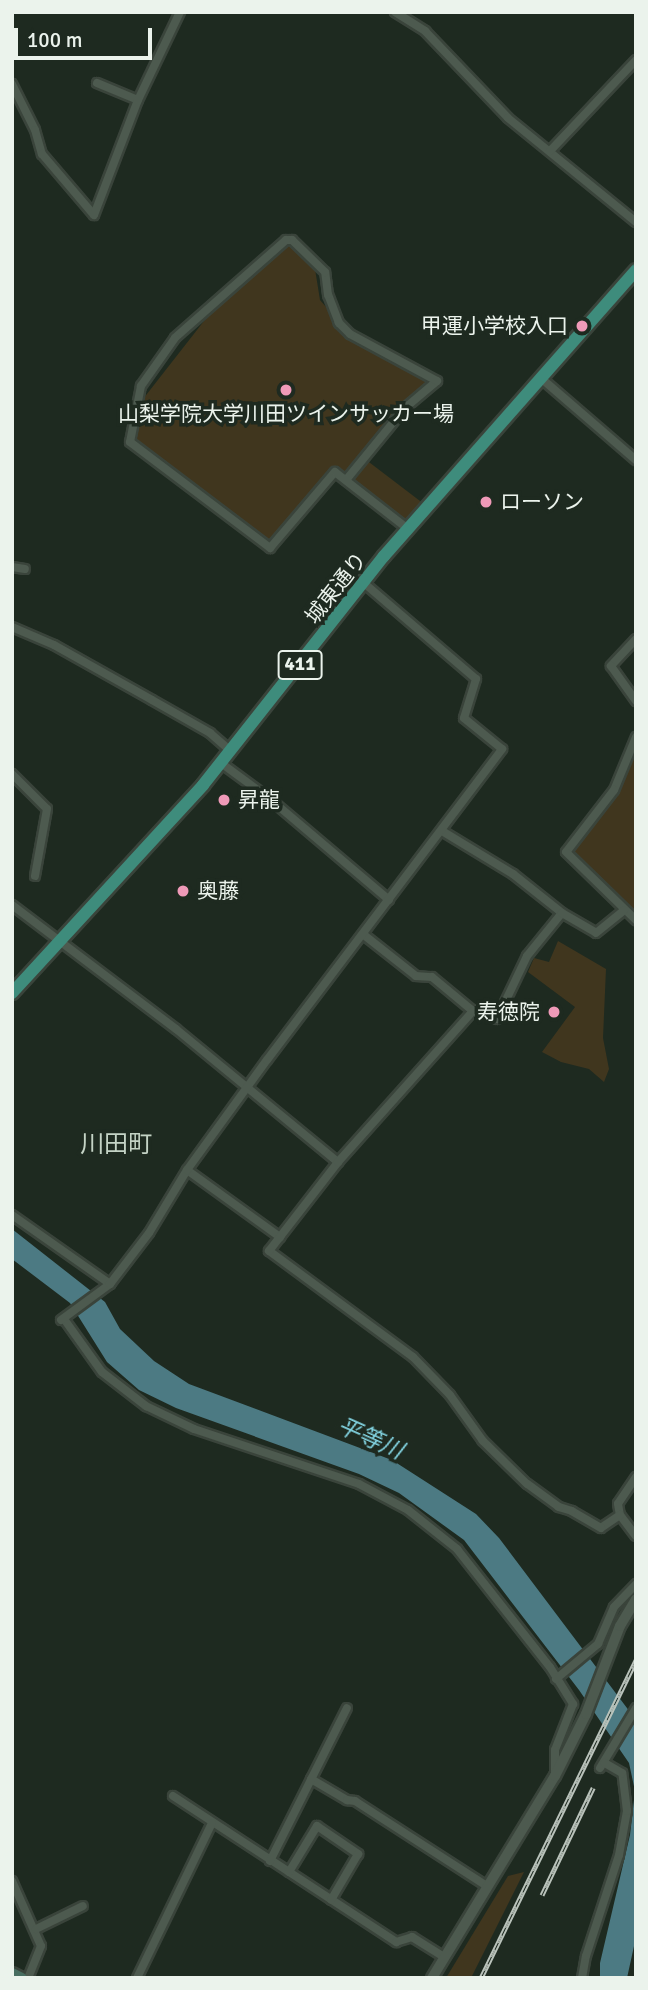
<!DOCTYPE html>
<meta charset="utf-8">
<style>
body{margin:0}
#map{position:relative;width:648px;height:1990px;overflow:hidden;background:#1e2a20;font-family:Signika,"Noto Sans JP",sans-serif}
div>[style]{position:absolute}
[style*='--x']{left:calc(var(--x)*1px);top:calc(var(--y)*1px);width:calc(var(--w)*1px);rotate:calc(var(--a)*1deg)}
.green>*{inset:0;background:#40361e}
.water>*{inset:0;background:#4c7a83}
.roads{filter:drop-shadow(2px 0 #3a443b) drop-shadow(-2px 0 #3a443b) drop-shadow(0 2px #3a443b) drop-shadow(0 -2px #3a443b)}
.minor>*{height:8px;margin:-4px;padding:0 4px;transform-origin:4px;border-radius:4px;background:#4d5a4f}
.tertiary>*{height:10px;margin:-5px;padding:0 5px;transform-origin:5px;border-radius:5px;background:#4d5a4f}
.secondary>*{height:10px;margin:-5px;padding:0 5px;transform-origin:5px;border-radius:5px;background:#476d60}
.trunk>*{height:12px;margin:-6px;padding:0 6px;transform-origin:6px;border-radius:6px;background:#3e8c7c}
.rail>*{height:5px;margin-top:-2.5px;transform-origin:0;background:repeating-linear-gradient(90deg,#1e2a20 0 8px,#bac3bb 0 16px);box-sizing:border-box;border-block:2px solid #bac3bb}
.dots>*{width:19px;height:19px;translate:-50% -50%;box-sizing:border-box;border:4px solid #1e2a20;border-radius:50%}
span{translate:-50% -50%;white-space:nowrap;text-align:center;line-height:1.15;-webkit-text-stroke:7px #1e2a20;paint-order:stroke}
.shield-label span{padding:2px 5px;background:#1e2a20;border:2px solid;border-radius:5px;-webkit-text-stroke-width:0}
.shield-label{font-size:19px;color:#ebf3ec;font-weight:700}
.poi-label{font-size:21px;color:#ebf3ec}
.right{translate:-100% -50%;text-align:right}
.left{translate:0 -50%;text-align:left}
.street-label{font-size:21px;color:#ebf3ec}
.water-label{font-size:23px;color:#83d5e3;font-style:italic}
.quarter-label{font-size:24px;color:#c4d3c5}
.frame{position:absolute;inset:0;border:14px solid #ebf3ec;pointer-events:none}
.scale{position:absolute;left:14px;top:28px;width:138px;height:32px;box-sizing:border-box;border:4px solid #ebf3ec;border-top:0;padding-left:9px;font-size:21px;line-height:24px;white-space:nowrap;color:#ebf3ec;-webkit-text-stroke:5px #1e2a20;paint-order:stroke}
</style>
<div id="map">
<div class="green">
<i style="clip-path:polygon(287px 243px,315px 269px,320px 300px,333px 315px,336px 326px,429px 381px,361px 456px,424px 504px,406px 524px,334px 468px,271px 541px,136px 441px,143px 399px,204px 321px)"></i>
<i style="clip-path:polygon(636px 737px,636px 920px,566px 852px,614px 790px)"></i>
<i style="clip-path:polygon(558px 941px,606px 969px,603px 1038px,609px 1069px,604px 1082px,589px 1069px,561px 1062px,542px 1052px,575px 1007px,528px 972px,534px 958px,549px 962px)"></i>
<i style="clip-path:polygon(524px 1872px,471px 1978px,446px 1978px,508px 1876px)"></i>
</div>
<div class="water">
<i style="clip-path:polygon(12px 1229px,105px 1302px,120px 1329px,154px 1361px,189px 1384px,392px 1460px,476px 1514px,499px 1538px,636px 1720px,636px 1937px,627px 1978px,600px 1978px,600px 1963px,630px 1835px,635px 1791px,629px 1763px,579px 1690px,464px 1540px,399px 1493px,359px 1474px,176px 1408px,139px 1390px,107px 1362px,70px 1303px,12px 1259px)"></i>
</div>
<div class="roads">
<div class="minor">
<i style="--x:395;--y:12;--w:36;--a:32"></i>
<i style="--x:425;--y:31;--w:120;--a:46.3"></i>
<i style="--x:508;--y:118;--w:165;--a:39.1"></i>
<i style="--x:97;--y:83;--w:44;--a:22.5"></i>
<i style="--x:12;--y:84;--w:51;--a:63.4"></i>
<i style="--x:35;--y:130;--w:25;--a:74"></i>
<i style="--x:42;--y:154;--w:80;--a:49.6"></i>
<i style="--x:94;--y:215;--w:123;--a:-69.1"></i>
<i style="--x:138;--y:100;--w:98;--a:-64.5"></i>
<i style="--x:550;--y:151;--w:125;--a:-46.6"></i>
<i style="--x:542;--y:379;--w:124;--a:40.8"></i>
<i style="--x:346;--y:480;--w:93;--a:-50.7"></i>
<i style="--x:405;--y:408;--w:42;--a:-40.2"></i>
<i style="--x:437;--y:381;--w:99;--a:-151.6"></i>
<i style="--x:350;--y:334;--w:16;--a:-135"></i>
<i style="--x:339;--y:323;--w:30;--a:-111"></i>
<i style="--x:328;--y:295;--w:23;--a:-97"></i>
<i style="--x:325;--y:272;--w:46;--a:-135.9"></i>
<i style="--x:292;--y:240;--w:6;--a:180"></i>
<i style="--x:286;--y:240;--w:148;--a:138.6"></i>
<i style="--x:175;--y:338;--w:59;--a:125.3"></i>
<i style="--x:141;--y:386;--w:57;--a:101.1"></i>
<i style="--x:130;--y:442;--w:176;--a:37.1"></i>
<i style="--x:270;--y:548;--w:100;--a:-49.5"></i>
<i style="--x:335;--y:472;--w:93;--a:38"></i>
<i style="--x:12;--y:567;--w:13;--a:9"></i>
<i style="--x:12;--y:627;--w:46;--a:23.2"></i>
<i style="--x:54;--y:645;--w:112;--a:29.3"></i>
<i style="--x:152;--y:700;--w:67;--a:29.6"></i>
<i style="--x:210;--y:733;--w:28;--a:41"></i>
<i style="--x:636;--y:639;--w:37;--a:133"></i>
<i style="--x:611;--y:666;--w:43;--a:54.5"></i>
<i style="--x:636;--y:737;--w:57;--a:112.5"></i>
<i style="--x:614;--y:790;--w:78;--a:127.7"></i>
<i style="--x:566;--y:852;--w:98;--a:44.2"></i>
<i style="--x:221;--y:763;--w:61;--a:36.3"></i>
<i style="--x:270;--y:799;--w:156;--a:40.3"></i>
<i style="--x:12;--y:774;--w:49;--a:45"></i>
<i style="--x:47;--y:809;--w:68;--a:100.2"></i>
<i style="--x:442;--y:831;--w:83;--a:31.2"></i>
<i style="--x:513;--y:874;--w:63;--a:38.5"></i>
<i style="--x:12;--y:905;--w:206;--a:37.1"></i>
<i style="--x:176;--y:1029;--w:210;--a:39.4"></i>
<i style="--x:364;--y:935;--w:66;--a:38.3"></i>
<i style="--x:416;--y:976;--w:16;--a:4"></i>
<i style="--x:432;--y:977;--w:53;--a:39.7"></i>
<i style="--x:187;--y:1170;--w:115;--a:35.8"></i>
<i style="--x:12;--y:1215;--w:120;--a:35.1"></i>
<i style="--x:64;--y:1319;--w:65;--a:54.4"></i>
<i style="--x:102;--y:1372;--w:56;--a:37.7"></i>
<i style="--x:146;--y:1406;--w:53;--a:25.6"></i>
<i style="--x:194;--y:1429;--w:174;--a:18.4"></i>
<i style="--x:359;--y:1484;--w:55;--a:28"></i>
<i style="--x:408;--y:1510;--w:63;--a:38.5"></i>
<i style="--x:457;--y:1549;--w:150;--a:51.8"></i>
<i style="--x:550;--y:1667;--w:44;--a:58.1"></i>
<i style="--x:573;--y:1704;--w:49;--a:111.4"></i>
<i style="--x:555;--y:1750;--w:26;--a:90"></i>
<i style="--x:61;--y:1320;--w:61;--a:-36.3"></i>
<i style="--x:110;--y:1284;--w:64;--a:-52.6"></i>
<i style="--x:149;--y:1233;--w:74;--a:-58.9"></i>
<i style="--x:187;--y:1170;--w:136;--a:-54"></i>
<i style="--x:267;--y:1060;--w:390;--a:-52.9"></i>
<i style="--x:502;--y:749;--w:49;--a:-140.8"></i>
<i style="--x:464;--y:718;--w:41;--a:-72.9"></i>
<i style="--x:476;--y:679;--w:148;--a:-139.4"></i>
<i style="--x:636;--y:1477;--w:32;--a:124"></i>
<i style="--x:618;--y:1504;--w:11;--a:80"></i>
<i style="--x:620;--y:1515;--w:26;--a:53"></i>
<i style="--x:620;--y:1515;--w:23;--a:146"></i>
<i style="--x:601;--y:1528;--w:34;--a:-150"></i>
<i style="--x:572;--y:1511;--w:14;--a:-163"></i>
<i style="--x:559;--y:1507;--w:39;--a:-144"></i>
<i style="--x:527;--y:1484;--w:62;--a:-135.7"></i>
<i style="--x:483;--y:1441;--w:57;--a:-125.7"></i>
<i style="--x:450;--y:1395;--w:53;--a:-134.2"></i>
<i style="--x:413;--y:1357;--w:179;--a:-143.6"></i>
<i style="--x:269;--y:1251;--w:113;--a:-52.2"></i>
<i style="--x:338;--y:1162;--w:203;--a:-48.2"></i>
<i style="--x:473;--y:1011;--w:25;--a:18"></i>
<i style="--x:497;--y:1019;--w:70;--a:-64.5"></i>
<i style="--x:527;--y:956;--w:55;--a:-50.9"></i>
<i style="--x:562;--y:913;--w:39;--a:30"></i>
<i style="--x:596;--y:933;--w:36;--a:-39"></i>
<i style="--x:556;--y:1679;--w:55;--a:-39.8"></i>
<i style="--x:598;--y:1644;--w:40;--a:-66.6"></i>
<i style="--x:614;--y:1607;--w:32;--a:-46"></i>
<i style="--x:600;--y:1768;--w:70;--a:-59"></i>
<i style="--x:311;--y:1779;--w:42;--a:30.3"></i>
<i style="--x:347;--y:1800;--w:8;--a:7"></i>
<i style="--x:355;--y:1801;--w:157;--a:32.8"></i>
<i style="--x:173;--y:1796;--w:267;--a:33.2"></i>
<i style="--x:396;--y:1942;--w:17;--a:-17"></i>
<i style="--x:412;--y:1937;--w:38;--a:32"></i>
<i style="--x:270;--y:1861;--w:171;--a:-63.3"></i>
<i style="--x:289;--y:1872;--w:54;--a:-58.7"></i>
<i style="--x:317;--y:1826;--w:50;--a:34.3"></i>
<i style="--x:358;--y:1854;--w:53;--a:120.4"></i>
<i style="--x:12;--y:1881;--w:71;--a:66"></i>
<i style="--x:41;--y:1946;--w:35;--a:112"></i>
<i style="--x:36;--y:1929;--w:52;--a:-26.1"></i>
<i style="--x:137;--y:1978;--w:172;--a:-64.2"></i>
<i style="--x:582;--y:1978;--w:22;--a:-80"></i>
<i style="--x:586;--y:1956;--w:106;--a:-71.9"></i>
<i style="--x:619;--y:1855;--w:45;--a:-79.7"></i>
<i style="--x:627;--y:1811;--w:38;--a:-97"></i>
<i style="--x:622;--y:1773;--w:20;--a:-150"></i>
</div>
<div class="tertiary">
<i style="--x:432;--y:1978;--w:237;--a:-58.7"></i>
<i style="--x:555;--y:1776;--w:69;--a:-63.4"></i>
<i style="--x:586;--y:1714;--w:94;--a:-68.9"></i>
<i style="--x:620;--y:1626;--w:31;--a:-59"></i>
</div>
<div class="secondary">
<i style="--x:12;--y:1973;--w:11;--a:27"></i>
</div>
<div class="trunk">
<i style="--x:12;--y:993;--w:282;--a:-47.4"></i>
<i style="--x:203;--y:785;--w:292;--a:-51.7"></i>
<i style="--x:384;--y:556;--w:381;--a:-48.6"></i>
</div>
</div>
<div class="rail">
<i style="--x:542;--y:1895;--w:119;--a:-64.5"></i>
<i style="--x:481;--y:1978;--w:354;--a:-64"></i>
</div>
<div class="dots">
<i style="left:582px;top:326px;background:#ef9ab8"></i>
<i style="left:286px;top:390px;background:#ef9ab8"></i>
<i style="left:486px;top:502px;background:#ef9ab8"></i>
<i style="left:224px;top:800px;background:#ef9ab8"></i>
<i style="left:183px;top:891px;background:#ef9ab8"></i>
<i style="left:554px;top:1012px;background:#ef9ab8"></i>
</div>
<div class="shield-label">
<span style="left:300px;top:665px">411</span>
</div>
<div class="poi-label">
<span class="right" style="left:568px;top:326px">甲運小学校入口</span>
<span style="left:286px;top:414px">山梨学院大学川田ツインサッカー場</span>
<span class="left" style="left:500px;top:502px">ローソン</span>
<span class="left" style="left:238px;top:800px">昇龍</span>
<span class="left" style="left:197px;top:891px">奥藤</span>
<span class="right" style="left:540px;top:1012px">寿徳院</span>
</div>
<div class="street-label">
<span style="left:336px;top:588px;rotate:-52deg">城東通り</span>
</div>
<div class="water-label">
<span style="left:370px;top:1439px;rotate:24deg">平等川</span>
</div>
<div class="quarter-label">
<span style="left:116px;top:1145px">川田町</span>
</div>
<div class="frame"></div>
<div class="scale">100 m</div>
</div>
